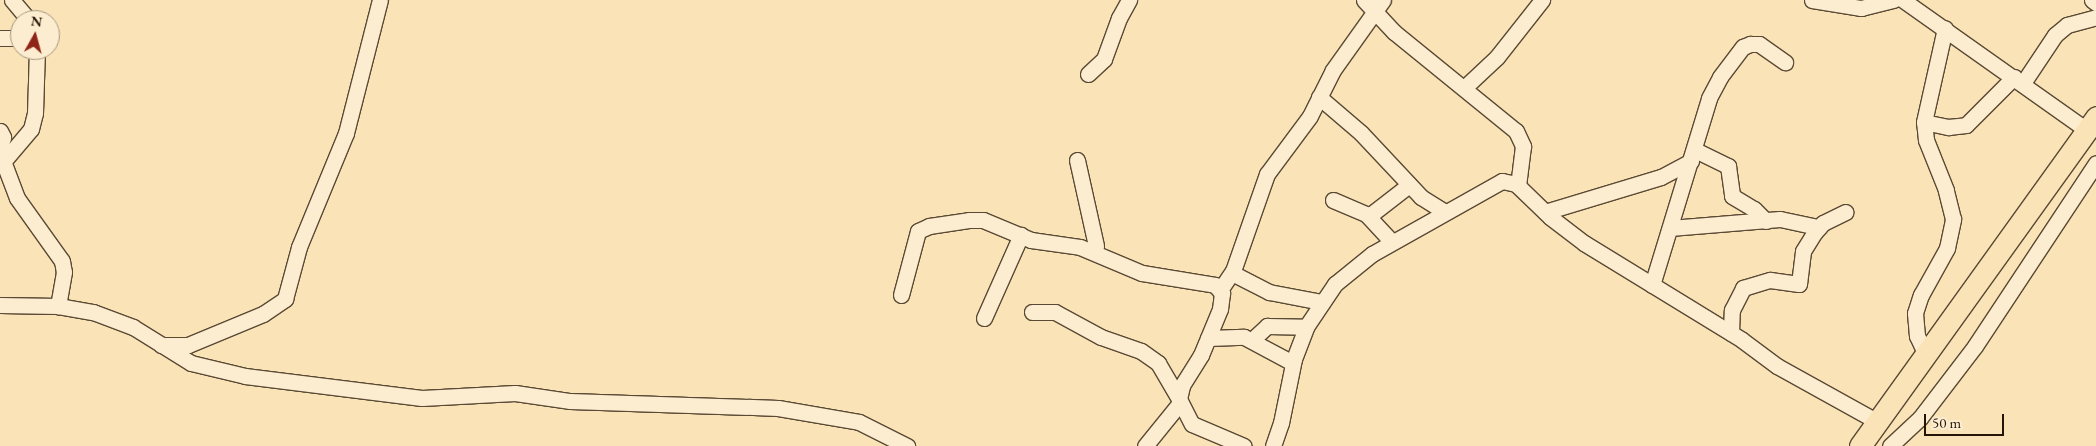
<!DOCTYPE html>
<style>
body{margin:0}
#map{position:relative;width:2096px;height:446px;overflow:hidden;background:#fae4b7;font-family:"EB Garamond",serif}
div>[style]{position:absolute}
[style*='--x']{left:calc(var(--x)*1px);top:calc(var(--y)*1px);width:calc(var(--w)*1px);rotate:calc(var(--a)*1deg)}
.roads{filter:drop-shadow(1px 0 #5a4934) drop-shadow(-1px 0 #5a4934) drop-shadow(0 1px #5a4934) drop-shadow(0 -1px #5a4934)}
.minor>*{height:15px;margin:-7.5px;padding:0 7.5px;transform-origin:7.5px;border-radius:7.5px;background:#fcedd0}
.highway>*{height:21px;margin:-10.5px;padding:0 10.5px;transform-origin:10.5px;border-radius:10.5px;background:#fae4b7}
span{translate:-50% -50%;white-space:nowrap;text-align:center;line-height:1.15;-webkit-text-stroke:4.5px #fcedd0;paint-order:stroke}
.north{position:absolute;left:10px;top:10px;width:50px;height:50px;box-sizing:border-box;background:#fcedd0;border:1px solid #a69780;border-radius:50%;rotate:7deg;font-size:14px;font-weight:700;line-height:20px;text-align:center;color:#251508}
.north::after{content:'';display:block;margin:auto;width:18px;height:22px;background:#8f2418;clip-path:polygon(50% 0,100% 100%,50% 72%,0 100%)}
.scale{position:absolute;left:1924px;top:414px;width:80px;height:22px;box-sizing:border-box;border:2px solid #251508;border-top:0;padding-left:6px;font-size:15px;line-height:18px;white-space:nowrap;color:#251508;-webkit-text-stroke:4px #fcedd0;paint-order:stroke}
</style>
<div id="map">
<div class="roads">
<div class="minor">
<i style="--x:12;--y:0;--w:26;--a:50"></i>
<i style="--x:1364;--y:0;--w:44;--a:46.8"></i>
<i style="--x:1394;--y:32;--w:157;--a:39.1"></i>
<i style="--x:1516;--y:131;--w:17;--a:65"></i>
<i style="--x:1523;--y:146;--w:40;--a:97.1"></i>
<i style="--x:1812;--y:0;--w:50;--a:9.3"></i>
<i style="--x:1861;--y:8;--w:34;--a:-14"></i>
<i style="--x:1903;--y:0;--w:227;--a:35.3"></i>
<i style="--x:2092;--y:0;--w:5;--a:37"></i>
<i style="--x:0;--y:38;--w:20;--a:0"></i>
<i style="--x:1088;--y:74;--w:22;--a:-43"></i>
<i style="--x:1104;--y:59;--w:44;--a:-69.9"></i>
<i style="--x:1119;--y:18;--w:21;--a:-61"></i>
<i style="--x:2023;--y:83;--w:58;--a:-56.3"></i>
<i style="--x:2055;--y:35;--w:16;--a:-40"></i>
<i style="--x:2067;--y:25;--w:30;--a:-15"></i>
<i style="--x:1464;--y:88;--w:45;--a:-43.2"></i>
<i style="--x:1497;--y:57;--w:73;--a:-51.7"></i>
<i style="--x:1319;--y:97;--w:55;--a:40.6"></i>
<i style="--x:1361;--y:133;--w:88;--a:46.8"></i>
<i style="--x:1421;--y:197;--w:28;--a:32"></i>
<i style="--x:1924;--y:122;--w:25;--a:12"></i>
<i style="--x:1948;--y:127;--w:18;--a:-6"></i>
<i style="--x:1966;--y:125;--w:68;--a:-45"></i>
<i style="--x:0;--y:131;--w:7;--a:63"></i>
<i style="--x:3;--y:137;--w:12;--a:104"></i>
<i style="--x:1695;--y:150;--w:37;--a:26"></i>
<i style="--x:1728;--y:166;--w:30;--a:82"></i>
<i style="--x:1732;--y:196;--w:26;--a:31"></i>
<i style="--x:1754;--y:209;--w:17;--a:45"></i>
<i style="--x:0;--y:153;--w:48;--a:69.3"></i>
<i style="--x:17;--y:198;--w:77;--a:54.5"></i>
<i style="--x:62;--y:261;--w:11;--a:80"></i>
<i style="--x:64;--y:272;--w:35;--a:100"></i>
<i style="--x:1077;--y:160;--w:88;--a:77.5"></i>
<i style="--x:3;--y:162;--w:43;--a:-49.7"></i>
<i style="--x:31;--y:129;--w:16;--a:-76"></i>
<i style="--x:35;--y:113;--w:63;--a:-88.2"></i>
<i style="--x:1333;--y:200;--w:36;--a:23"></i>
<i style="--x:1366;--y:214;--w:38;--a:47"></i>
<i style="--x:1545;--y:212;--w:121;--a:-16.8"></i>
<i style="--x:1661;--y:177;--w:34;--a:-28"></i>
<i style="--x:1369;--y:216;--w:51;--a:-37.8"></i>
<i style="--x:1670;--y:228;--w:110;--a:-4.7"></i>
<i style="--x:1780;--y:219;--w:40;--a:12"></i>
<i style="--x:1232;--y:273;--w:42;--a:27.2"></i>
<i style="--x:1269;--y:292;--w:54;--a:10.7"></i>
<i style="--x:1652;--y:285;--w:195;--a:-73"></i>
<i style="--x:1709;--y:98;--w:24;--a:-62"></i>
<i style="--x:1720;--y:77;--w:38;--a:-53"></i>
<i style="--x:1743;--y:47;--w:8;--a:-23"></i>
<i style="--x:1750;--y:44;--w:9;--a:0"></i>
<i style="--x:1759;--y:44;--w:32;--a:35"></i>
<i style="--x:1220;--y:290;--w:23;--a:-56"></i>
<i style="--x:1233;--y:271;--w:103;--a:-70.7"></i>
<i style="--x:1267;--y:174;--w:72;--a:-53.4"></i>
<i style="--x:1310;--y:116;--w:51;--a:-63.4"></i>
<i style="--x:1333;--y:70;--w:86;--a:-54.5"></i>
<i style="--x:901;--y:295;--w:66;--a:-75.1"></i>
<i style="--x:918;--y:231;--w:12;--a:-24"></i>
<i style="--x:929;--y:226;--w:40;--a:-8.5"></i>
<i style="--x:969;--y:220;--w:14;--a:0"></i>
<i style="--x:983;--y:220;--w:52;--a:22.6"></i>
<i style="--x:1031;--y:240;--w:49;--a:8.1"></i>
<i style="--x:1080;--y:247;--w:67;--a:22.8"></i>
<i style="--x:1142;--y:273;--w:74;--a:9.3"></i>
<i style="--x:1215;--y:285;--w:11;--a:49"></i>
<i style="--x:1222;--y:293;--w:16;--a:97"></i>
<i style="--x:1220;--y:309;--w:50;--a:112.4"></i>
<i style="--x:1201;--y:355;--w:36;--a:122"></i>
<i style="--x:1182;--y:386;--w:13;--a:103"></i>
<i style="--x:1179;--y:399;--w:28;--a:63"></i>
<i style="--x:1192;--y:424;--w:56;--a:22.9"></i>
<i style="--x:0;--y:305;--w:58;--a:1"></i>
<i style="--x:58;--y:306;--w:36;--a:10"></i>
<i style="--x:93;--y:312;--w:43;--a:20.6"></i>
<i style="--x:133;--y:327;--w:68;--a:31.8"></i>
<i style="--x:191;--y:363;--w:56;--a:13.5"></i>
<i style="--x:245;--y:376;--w:178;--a:7.1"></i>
<i style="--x:422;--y:398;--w:93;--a:-3.1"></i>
<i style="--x:515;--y:393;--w:56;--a:8.3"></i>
<i style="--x:570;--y:401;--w:208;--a:1.9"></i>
<i style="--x:778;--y:408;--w:82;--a:9.8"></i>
<i style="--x:859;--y:422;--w:54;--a:26.6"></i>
<i style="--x:1032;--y:312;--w:23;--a:0"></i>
<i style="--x:1055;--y:312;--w:52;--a:28.5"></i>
<i style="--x:1101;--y:337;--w:42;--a:19.3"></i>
<i style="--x:1141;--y:351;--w:21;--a:35"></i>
<i style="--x:1158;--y:363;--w:42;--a:59.7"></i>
<i style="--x:984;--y:318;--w:91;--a:-66"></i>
<i style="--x:1731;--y:333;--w:23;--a:-88"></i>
<i style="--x:1732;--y:310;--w:25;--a:-63"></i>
<i style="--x:1743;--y:288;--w:28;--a:-17"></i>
<i style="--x:1770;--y:280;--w:29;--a:8"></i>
<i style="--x:1799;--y:284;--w:33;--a:-83"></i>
<i style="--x:1803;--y:251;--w:22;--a:-58"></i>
<i style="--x:1815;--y:232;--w:12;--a:-48"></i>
<i style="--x:1823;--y:223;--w:25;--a:-26"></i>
<i style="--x:1208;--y:338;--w:36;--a:-2"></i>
<i style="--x:1244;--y:337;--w:55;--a:28"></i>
<i style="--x:1252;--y:340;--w:21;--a:-43"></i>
<i style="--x:1267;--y:326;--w:39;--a:1"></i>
<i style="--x:161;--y:345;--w:27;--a:0"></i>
<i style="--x:188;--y:345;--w:81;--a:-22.5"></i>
<i style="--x:263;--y:314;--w:27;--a:-34"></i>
<i style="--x:285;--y:299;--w:54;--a:-74.9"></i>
<i style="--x:299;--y:247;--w:123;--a:-67.6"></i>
<i style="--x:346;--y:133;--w:137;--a:-75.7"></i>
<i style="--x:1926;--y:355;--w:21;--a:-115"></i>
<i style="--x:1917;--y:336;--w:23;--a:-95"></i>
<i style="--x:1915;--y:313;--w:19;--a:-72"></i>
<i style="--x:1921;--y:295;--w:54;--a:-61"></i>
<i style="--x:1947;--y:248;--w:30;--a:-78"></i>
<i style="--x:1953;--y:219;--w:30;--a:-104"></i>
<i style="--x:1946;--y:190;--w:54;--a:-111.8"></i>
<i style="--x:1926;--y:140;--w:18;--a:-96"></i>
<i style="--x:1924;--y:122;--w:96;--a:-77.4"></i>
<i style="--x:1145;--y:446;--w:55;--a:-50.9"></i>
<i style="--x:1273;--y:446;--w:24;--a:-71"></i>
<i style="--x:1281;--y:423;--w:65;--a:-78.5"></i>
<i style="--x:1294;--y:359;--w:34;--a:-69"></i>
<i style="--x:1306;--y:327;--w:52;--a:-56"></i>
<i style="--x:1335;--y:284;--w:48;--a:-39"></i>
<i style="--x:1372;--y:254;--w:149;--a:-29.3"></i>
<i style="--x:1502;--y:181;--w:14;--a:12"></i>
<i style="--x:1516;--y:184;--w:47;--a:44.1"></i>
<i style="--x:1550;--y:217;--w:43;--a:37.4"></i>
<i style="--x:1584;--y:243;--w:185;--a:31.5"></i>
<i style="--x:1742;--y:340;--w:44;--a:36.6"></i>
<i style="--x:1777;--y:366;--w:115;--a:29"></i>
<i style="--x:1890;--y:446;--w:41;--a:-43"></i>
<i style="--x:1920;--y:418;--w:91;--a:-52.6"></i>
<i style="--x:1975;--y:346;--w:219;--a:-56.5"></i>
</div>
<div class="highway">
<i style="--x:1860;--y:446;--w:405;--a:-54.3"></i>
</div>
</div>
<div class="north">N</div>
<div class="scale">50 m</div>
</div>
